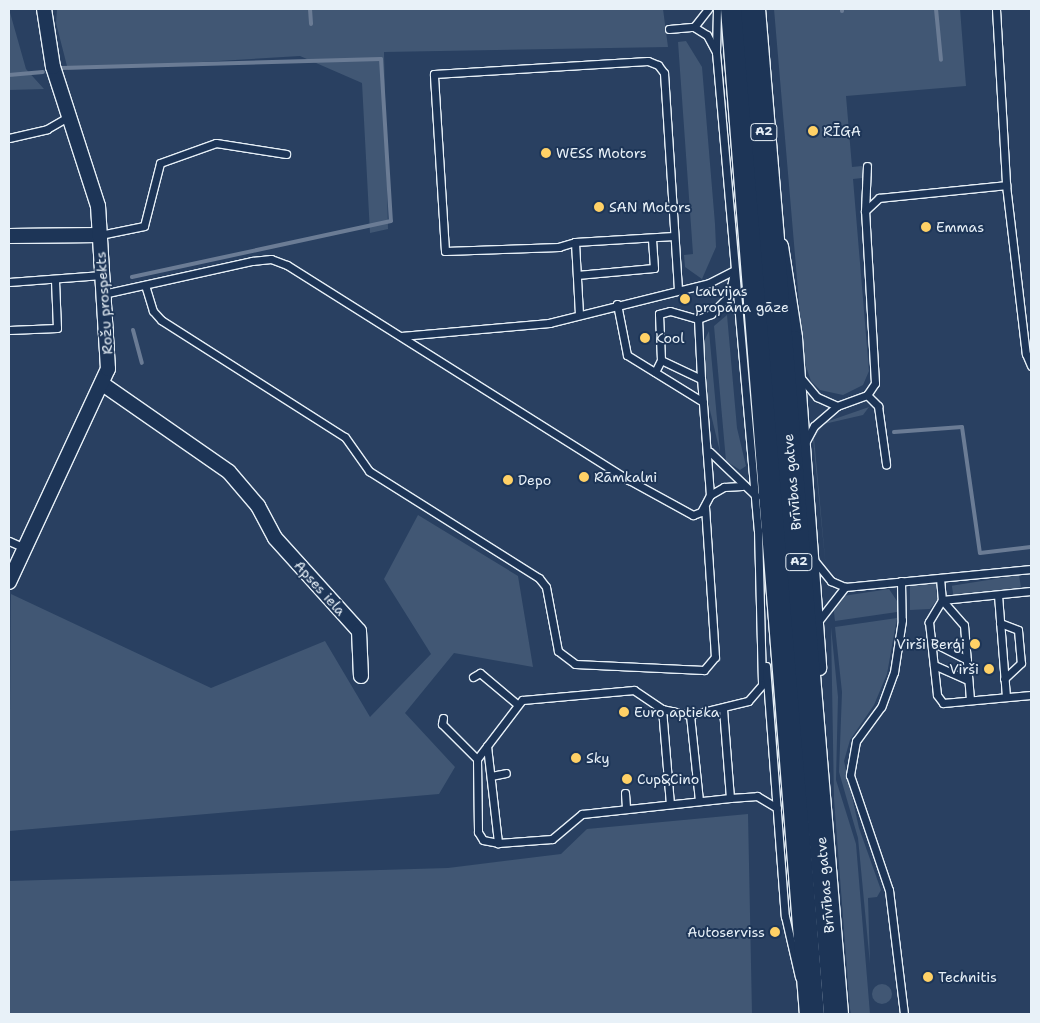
<!DOCTYPE html>
<meta charset="utf-8">
<style>
body{margin:0}
#map{position:relative;width:1040px;height:1023px;overflow:hidden;background:#294061;font-family:"Shantell Sans",sans-serif}
div>[style]{position:absolute}
[style*='--x']{left:calc(var(--x)*1px);top:calc(var(--y)*1px);width:calc(var(--w)*1px);rotate:calc(var(--a)*1deg)}
.green>*{inset:0;background:#415774;transform-origin:0 0}
.round{border-radius:50%}
.stream>*{height:4px;margin:-2px;padding:0 2px;transform-origin:2px;border-radius:2px;background:#6b7c95}
.roads{filter:drop-shadow(1px 0 #e8f1f8) drop-shadow(-1px 0 #e8f1f8) drop-shadow(0 1px #e8f1f8) drop-shadow(0 -1px #e8f1f8)}
.lane>*{height:7px;margin:-3.5px;padding:0 3.5px;transform-origin:3.5px;border-radius:3.5px;background:#1d3557}
.street>*{height:14px;margin:-7px;padding:0 7px;transform-origin:7px;border-radius:7px;background:#1d3557}
.highway>*{height:24px;margin:-12px;padding:0 12px;transform-origin:12px;border-radius:12px;background:#1d3557}
.dots>*{width:14px;height:14px;translate:-50% -50%;box-sizing:border-box;border:2px solid #1d3557;border-radius:50%}
span{translate:-50% -50%;white-space:nowrap;text-align:center;line-height:1.15;-webkit-text-stroke:4px #1d3557;paint-order:stroke}
.shield-label span{padding:1px 4px;background:#1d3557;border:1px solid;border-radius:4px;-webkit-text-stroke-width:0}
.shield-label{font-size:12px;color:#e8f1f8;font-weight:700}
.poi-label{font-size:14px;color:#e8f1f8}
.left{translate:0 -50%;text-align:left}
.right{translate:-100% -50%;text-align:right}
.street-label{font-size:14px;color:#e8f1f8}
.frame{position:absolute;inset:0;border:10px solid #e8f1f8;pointer-events:none}
</style>
<div id="map">
<div class="green">
<i style="clip-path:polygon(9px 9px,26px 69px,44px 89px,9px 90px)"></i>
<i style="clip-path:polygon(57px 9px,663px 9px,668px 47px,384px 52px,388px 229px,370px 233px,362px 83px,300px 56px,68px 70px,56px 23px)"></i>
<i style="clip-path:polygon(774px 9px,960px 9px,966px 86px,846px 96px,852px 167px,862px 166px,862px 178px,853px 179px,869px 371px,863px 385px,843px 395px,820px 390px,811px 381px,804px 361px)"></i>
<i style="clip-path:polygon(686px 41px,702px 67px,715px 224px,716px 247px,702px 279px,685px 267px,684px 255px,693px 254px,678px 42px)"></i>
<i style="clip-path:polygon(727px 315px,737px 428px,746px 466px,740px 470px,726px 461px,714px 326px)"></i>
<i style="clip-path:polygon(709px 331px,720px 452px,708px 402px,704px 341px)"></i>
<i style="clip-path:polygon(869px 407px,863px 415px,824px 424px,814px 438px,826px 569px,813px 439px,823px 423px)"></i>
<i style="clip-path:polygon(418px 515px,518px 576px,533px 667px,454px 653px,405px 713px,455px 767px,439px 794px,9px 831px,11px 594px,211px 688px,325px 641px,370px 717px,431px 654px,384px 579px)"></i>
<i style="left:1019px;top:575px;width:13px;height:68px;rotate:81deg"></i>
<i style="clip-path:polygon(936px 583px,937px 600px,930px 609px,910px 610px,910px 586px)"></i>
<i style="clip-path:polygon(889px 589px,897px 601px,897px 612px,835px 621px,833px 604px,843px 596px)"></i>
<i style="clip-path:polygon(897px 618px,887px 674px,874px 705px,850px 740px,844px 761px,859px 828px,881px 890px,877px 897px,868px 898px,870px 964px,858px 838px,839px 772px,842px 692px,835px 627px)"></i>
<i style="clip-path:polygon(831px 627px,838px 697px,836px 780px,856px 844px,870px 1014px,851px 1014px,850px 1009px,834px 799px)"></i>
<i style="clip-path:polygon(748px 814px,752px 1014px,9px 1014px,9px 881px,448px 868px,561px 854px,587px 829px)"></i>
<i class="round" style="left:872px;top:984px;width:20px;height:20px"></i>
</div>
<div class="stream">
<i style="--x:310;--y:9;--w:15;--a:86"></i>
<i style="--x:842;--y:9;--w:2;--a:90"></i>
<i style="--x:936;--y:9;--w:51;--a:84.4"></i>
<i style="--x:61;--y:68;--w:320;--a:-1.6"></i>
<i style="--x:381;--y:59;--w:162;--a:86.5"></i>
<i style="--x:391;--y:221;--w:265;--a:167.8"></i>
<i style="--x:9;--y:75;--w:34;--a:-5"></i>
<i style="--x:133;--y:330;--w:34;--a:75"></i>
<i style="--x:894;--y:432;--w:68;--a:-4.2"></i>
<i style="--x:962;--y:427;--w:127;--a:81.9"></i>
<i style="--x:980;--y:553;--w:51;--a:-6.7"></i>
</div>
<div class="roads">
<div class="lane">
<i style="--x:717;--y:9;--w:43;--a:91.3"></i>
<i style="--x:716;--y:52;--w:480;--a:85"></i>
<i style="--x:758;--y:530;--w:155;--a:88.5"></i>
<i style="--x:762;--y:685;--w:21;--a:131"></i>
<i style="--x:748;--y:701;--w:60;--a:166.4"></i>
<i style="--x:690;--y:715;--w:29;--a:-168"></i>
<i style="--x:662;--y:709;--w:34;--a:-146"></i>
<i style="--x:634;--y:690;--w:112;--a:174.9"></i>
<i style="--x:522;--y:700;--w:74;--a:127.3"></i>
<i style="--x:477;--y:759;--w:73;--a:89.2"></i>
<i style="--x:478;--y:832;--w:9;--a:58"></i>
<i style="--x:483;--y:840;--w:15;--a:11"></i>
<i style="--x:498;--y:843;--w:54;--a:-4.2"></i>
<i style="--x:552;--y:839;--w:39;--a:-40"></i>
<i style="--x:582;--y:814;--w:149;--a:-6.2"></i>
<i style="--x:730;--y:798;--w:27;--a:-4"></i>
<i style="--x:757;--y:796;--w:23;--a:31"></i>
<i style="--x:996;--y:9;--w:176;--a:86.7"></i>
<i style="--x:1006;--y:185;--w:170;--a:83.3"></i>
<i style="--x:1026;--y:354;--w:13;--a:67"></i>
<i style="--x:694;--y:27;--w:23;--a:-52"></i>
<i style="--x:669;--y:29;--w:25;--a:-5"></i>
<i style="--x:694;--y:27;--w:15;--a:32"></i>
<i style="--x:707;--y:35;--w:19;--a:62"></i>
<i style="--x:9;--y:138;--w:39;--a:-13"></i>
<i style="--x:47;--y:129;--w:28;--a:-30"></i>
<i style="--x:865;--y:211;--w:45;--a:-87.5"></i>
<i style="--x:100;--y:235;--w:45;--a:-11.6"></i>
<i style="--x:144;--y:226;--w:65;--a:-75.7"></i>
<i style="--x:160;--y:163;--w:59;--a:-19.7"></i>
<i style="--x:216;--y:143;--w:71;--a:8.9"></i>
<i style="--x:575;--y:242;--w:99;--a:-3.5"></i>
<i style="--x:577;--y:275;--w:77;--a:-5.2"></i>
<i style="--x:654;--y:268;--w:30;--a:-94"></i>
<i style="--x:9;--y:282;--w:93;--a:-4.3"></i>
<i style="--x:145;--y:285;--w:27;--a:73"></i>
<i style="--x:153;--y:311;--w:12;--a:48"></i>
<i style="--x:161;--y:320;--w:218;--a:32.5"></i>
<i style="--x:345;--y:437;--w:42;--a:54.8"></i>
<i style="--x:369;--y:471;--w:201;--a:32.2"></i>
<i style="--x:539;--y:578;--w:11;--a:52"></i>
<i style="--x:546;--y:587;--w:65;--a:79.4"></i>
<i style="--x:558;--y:651;--w:21;--a:37"></i>
<i style="--x:575;--y:664;--w:129;--a:2.7"></i>
<i style="--x:704;--y:670;--w:17;--a:-50"></i>
<i style="--x:715;--y:657;--w:150;--a:-93.8"></i>
<i style="--x:103;--y:294;--w:153;--a:-12.5"></i>
<i style="--x:252;--y:261;--w:19;--a:-6"></i>
<i style="--x:271;--y:259;--w:17;--a:21"></i>
<i style="--x:287;--y:265;--w:404;--a:32.2"></i>
<i style="--x:629;--y:480;--w:73;--a:28.7"></i>
<i style="--x:693;--y:515;--w:9;--a:-21"></i>
<i style="--x:701;--y:512;--w:19;--a:-62"></i>
<i style="--x:710;--y:495;--w:116;--a:-94.4"></i>
<i style="--x:701;--y:379;--w:44;--a:-154.6"></i>
<i style="--x:617;--y:304;--w:52;--a:78.9"></i>
<i style="--x:627;--y:355;--w:89;--a:31.7"></i>
<i style="--x:579;--y:314;--w:72;--a:-93.2"></i>
<i style="--x:575;--y:242;--w:17;--a:163"></i>
<i style="--x:559;--y:247;--w:114;--a:178"></i>
<i style="--x:445;--y:251;--w:177;--a:-93.6"></i>
<i style="--x:434;--y:74;--w:214;--a:-3.5"></i>
<i style="--x:648;--y:61;--w:11;--a:22"></i>
<i style="--x:658;--y:65;--w:10;--a:53"></i>
<i style="--x:664;--y:73;--w:217;--a:86.3"></i>
<i style="--x:698;--y:319;--w:60;--a:87.1"></i>
<i style="--x:9;--y:330;--w:48;--a:-2.4"></i>
<i style="--x:57;--y:328;--w:48;--a:-92.4"></i>
<i style="--x:401;--y:336;--w:149;--a:-5"></i>
<i style="--x:549;--y:323;--w:165;--a:-14"></i>
<i style="--x:709;--y:283;--w:29;--a:-27"></i>
<i style="--x:655;--y:372;--w:13;--a:-63"></i>
<i style="--x:661;--y:360;--w:46;--a:-92.5"></i>
<i style="--x:659;--y:314;--w:11;--a:-15"></i>
<i style="--x:670;--y:311;--w:29;--a:16"></i>
<i style="--x:698;--y:319;--w:14;--a:-21"></i>
<i style="--x:711;--y:314;--w:25;--a:-45"></i>
<i style="--x:729;--y:296;--w:24;--a:-78"></i>
<i style="--x:801;--y:378;--w:25;--a:50"></i>
<i style="--x:817;--y:397;--w:22;--a:24"></i>
<i style="--x:867;--y:395;--w:16;--a:45"></i>
<i style="--x:878;--y:406;--w:59;--a:82.1"></i>
<i style="--x:806;--y:441;--w:17;--a:-62"></i>
<i style="--x:814;--y:426;--w:30;--a:-41"></i>
<i style="--x:837;--y:406;--w:32;--a:-20"></i>
<i style="--x:867;--y:395;--w:14;--a:-56"></i>
<i style="--x:875;--y:383;--w:172;--a:-93.3"></i>
<i style="--x:865;--y:211;--w:19;--a:-43"></i>
<i style="--x:879;--y:198;--w:128;--a:-5.8"></i>
<i style="--x:710;--y:452;--w:64;--a:43.7"></i>
<i style="--x:710;--y:495;--w:16;--a:-30"></i>
<i style="--x:724;--y:487;--w:18;--a:-3"></i>
<i style="--x:9;--y:541;--w:17;--a:24"></i>
<i style="--x:814;--y:560;--w:27;--a:51"></i>
<i style="--x:831;--y:581;--w:15;--a:23"></i>
<i style="--x:845;--y:587;--w:187;--a:-5.5"></i>
<i style="--x:940;--y:578;--w:22;--a:85"></i>
<i style="--x:942;--y:600;--w:26;--a:121"></i>
<i style="--x:929;--y:622;--w:73;--a:83.7"></i>
<i style="--x:937;--y:695;--w:10;--a:53"></i>
<i style="--x:943;--y:703;--w:88;--a:-5.2"></i>
<i style="--x:901;--y:581;--w:39;--a:89"></i>
<i style="--x:902;--y:620;--w:53;--a:98.7"></i>
<i style="--x:894;--y:672;--w:37;--a:110"></i>
<i style="--x:881;--y:707;--w:42;--a:126.3"></i>
<i style="--x:856;--y:741;--w:35;--a:100"></i>
<i style="--x:850;--y:775;--w:121;--a:71.3"></i>
<i style="--x:889;--y:890;--w:125;--a:83.1"></i>
<i style="--x:998;--y:595;--w:102;--a:85.5"></i>
<i style="--x:942;--y:600;--w:33;--a:49"></i>
<i style="--x:964;--y:625;--w:75;--a:85.4"></i>
<i style="--x:942;--y:600;--w:89;--a:-5.8"></i>
<i style="--x:820;--y:619;--w:41;--a:-52"></i>
<i style="--x:1000;--y:623;--w:19;--a:21"></i>
<i style="--x:1018;--y:630;--w:33;--a:85"></i>
<i style="--x:1021;--y:663;--w:23;--a:137"></i>
<i style="--x:932;--y:642;--w:39;--a:27"></i>
<i style="--x:934;--y:665;--w:37;--a:24"></i>
<i style="--x:766;--y:666;--w:251;--a:85.7"></i>
<i style="--x:785;--y:916;--w:63;--a:77.1"></i>
<i style="--x:473;--y:677;--w:8;--a:-30"></i>
<i style="--x:480;--y:673;--w:48;--a:40"></i>
<i style="--x:662;--y:709;--w:95;--a:85.2"></i>
<i style="--x:723;--y:709;--w:89;--a:85.5"></i>
<i style="--x:690;--y:715;--w:86;--a:84"></i>
<i style="--x:443;--y:718;--w:6;--a:99"></i>
<i style="--x:442;--y:724;--w:49;--a:45"></i>
<i style="--x:487;--y:746;--w:98;--a:83.5"></i>
<i style="--x:491;--y:776;--w:15;--a:-11"></i>
<i style="--x:625;--y:793;--w:16;--a:86"></i>
</div>
<div class="street">
<i style="--x:9;--y:236;--w:91;--a:-0.6"></i>
<i style="--x:781;--y:246;--w:93;--a:81.3"></i>
<i style="--x:795;--y:338;--w:331;--a:85.8"></i>
<i style="--x:104;--y:385;--w:152;--a:34.8"></i>
<i style="--x:229;--y:472;--w:45;--a:49.5"></i>
<i style="--x:258;--y:506;--w:36;--a:62"></i>
<i style="--x:275;--y:538;--w:125;--a:47.9"></i>
<i style="--x:359;--y:631;--w:45;--a:87.5"></i>
<i style="--x:9;--y:582;--w:235;--a:-65.1"></i>
<i style="--x:108;--y:369;--w:163;--a:-93.5"></i>
<i style="--x:98;--y:206;--w:146;--a:-107.9"></i>
<i style="--x:53;--y:67;--w:59;--a:-98.8"></i>
</div>
<div class="highway">
<i style="--x:733;--y:9;--w:1008;--a:85.51"></i>
<i style="--x:753;--y:9;--w:1008;--a:85.28"></i>
</div>
</div>
<div class="dots">
<i style="left:813px;top:131px;background:#ffd166"></i>
<i style="left:546px;top:153px;background:#ffd166"></i>
<i style="left:599px;top:207px;background:#ffd166"></i>
<i style="left:926px;top:227px;background:#ffd166"></i>
<i style="left:685px;top:299px;background:#ffd166"></i>
<i style="left:645px;top:338px;background:#ffd166"></i>
<i style="left:584px;top:477px;background:#ffd166"></i>
<i style="left:508px;top:480px;background:#ffd166"></i>
<i style="left:975px;top:644px;background:#ffd166"></i>
<i style="left:989px;top:669px;background:#ffd166"></i>
<i style="left:624px;top:712px;background:#ffd166"></i>
<i style="left:576px;top:758px;background:#ffd166"></i>
<i style="left:627px;top:779px;background:#ffd166"></i>
<i style="left:775px;top:932px;background:#ffd166"></i>
<i style="left:928px;top:977px;background:#ffd166"></i>
</div>
<div class="shield-label">
<span style="left:764px;top:132px">A2</span>
<span style="left:799px;top:562px">A2</span>
</div>
<div class="poi-label">
<span class="left" style="left:823px;top:131px">RĪGA</span>
<span class="left" style="left:556px;top:153px">WESS Motors</span>
<span class="left" style="left:609px;top:207px">SAN Motors</span>
<span class="left" style="left:936px;top:227px">Emmas</span>
<span class="left" style="left:695px;top:299px">Latvijas<br>propāna gāze</span>
<span class="left" style="left:655px;top:338px">Kool</span>
<span class="left" style="left:594px;top:477px">Rāmkalni</span>
<span class="left" style="left:518px;top:480px">Depo</span>
<span class="right" style="left:965px;top:644px">Virši Berģi</span>
<span class="right" style="left:979px;top:669px">Virši</span>
<span class="left" style="left:634px;top:712px">Euro aptieka</span>
<span class="left" style="left:586px;top:758px">Sky</span>
<span class="left" style="left:637px;top:779px">Cup&amp;Cino</span>
<span class="right" style="left:765px;top:932px">Autoserviss</span>
<span class="left" style="left:938px;top:977px">Technitis</span>
</div>
<div class="street-label">
<span style="left:104px;top:303px;rotate:-94deg">Rožu prospekts</span>
<span style="left:792px;top:482px;rotate:-95deg">Brīvības gatve</span>
<span style="left:320px;top:588px;rotate:48deg">Apses iela</span>
<span style="left:825px;top:885px;rotate:-95deg">Brīvības gatve</span>
</div>
<div class="frame"></div>
</div>
